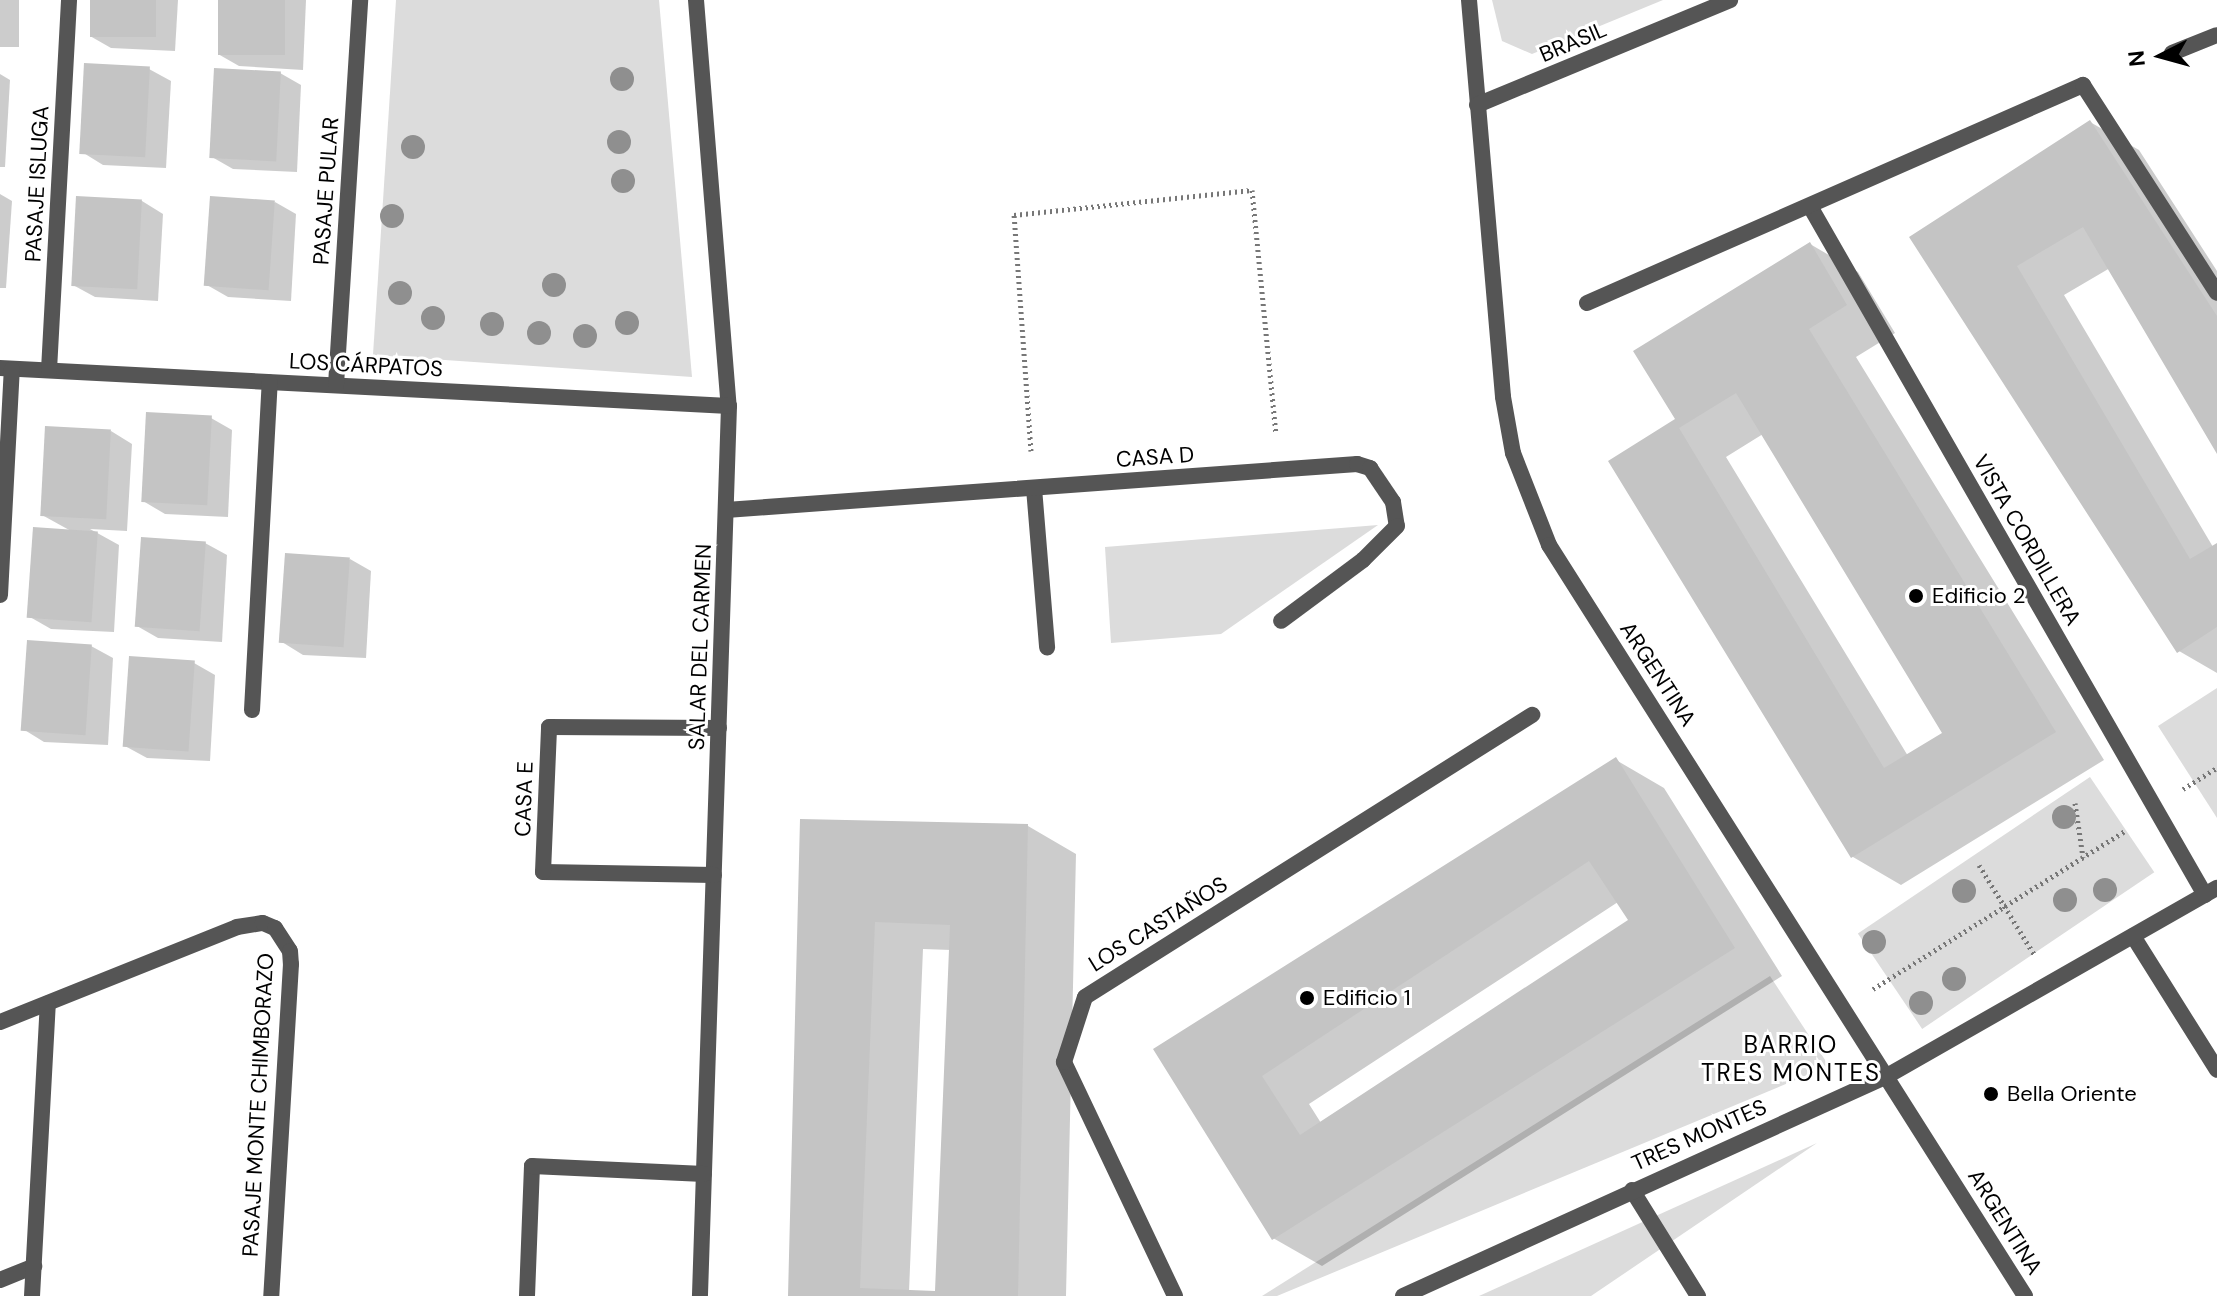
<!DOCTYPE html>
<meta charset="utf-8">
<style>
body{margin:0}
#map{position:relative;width:2217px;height:1296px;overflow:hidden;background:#fff;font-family:"DM Sans",sans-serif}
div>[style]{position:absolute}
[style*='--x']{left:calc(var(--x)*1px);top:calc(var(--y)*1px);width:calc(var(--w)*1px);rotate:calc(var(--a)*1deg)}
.green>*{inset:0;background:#dcdcdc;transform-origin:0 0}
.shadow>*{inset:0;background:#0003;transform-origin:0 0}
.building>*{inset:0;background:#c4c4c4;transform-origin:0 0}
.path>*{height:5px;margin-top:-2.5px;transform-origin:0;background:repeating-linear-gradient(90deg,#777 0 2px,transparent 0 6px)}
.service>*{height:16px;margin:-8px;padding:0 8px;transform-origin:8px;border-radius:8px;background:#555}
.minor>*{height:16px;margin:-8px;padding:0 8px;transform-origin:8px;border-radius:8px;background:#555}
.trees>*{width:24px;height:24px;margin:-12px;border-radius:50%;background:#8f8f8f}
.dots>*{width:22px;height:22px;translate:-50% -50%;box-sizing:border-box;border:4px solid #fff;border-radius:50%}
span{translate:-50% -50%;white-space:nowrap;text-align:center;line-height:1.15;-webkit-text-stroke:6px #fff;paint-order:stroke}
.street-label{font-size:22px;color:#000}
.poi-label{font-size:22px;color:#000}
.left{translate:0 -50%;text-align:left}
.neighbourhood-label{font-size:24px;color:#000;letter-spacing:2px}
.north{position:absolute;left:2121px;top:16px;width:80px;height:80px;-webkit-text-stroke:6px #fff;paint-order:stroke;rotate:264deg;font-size:22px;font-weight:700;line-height:32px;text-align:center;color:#000}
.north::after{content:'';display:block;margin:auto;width:28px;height:36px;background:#000;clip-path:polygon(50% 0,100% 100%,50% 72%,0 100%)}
</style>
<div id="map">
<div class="green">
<i style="clip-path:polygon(396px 0,659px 0,692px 377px,373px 355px)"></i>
<i style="clip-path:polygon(1492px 0,1663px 0,1532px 54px,1502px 41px)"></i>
<i style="clip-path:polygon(1378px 525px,1221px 634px,1111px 643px,1105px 547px)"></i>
<i style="clip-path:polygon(2217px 688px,2217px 818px,2158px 726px)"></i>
<i style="left:2090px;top:777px;width:115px;height:280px;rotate:56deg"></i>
<i style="clip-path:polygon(1770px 976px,1829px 1066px,1277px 1296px,1262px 1296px)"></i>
<i style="clip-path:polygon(1817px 1143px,1591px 1296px,1479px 1296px)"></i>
</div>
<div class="shadow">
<i style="left:0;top:0;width:19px;height:47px"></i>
<i style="clip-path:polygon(92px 0,178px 0,175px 51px,111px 48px,90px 36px)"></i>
<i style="clip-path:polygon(220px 0,306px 0,303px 70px,239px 66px,218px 54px)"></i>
<i style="clip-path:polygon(149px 69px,171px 81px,166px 168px,103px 165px,82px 152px)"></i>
<i style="clip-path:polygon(280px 73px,301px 85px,297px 172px,233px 169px,212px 157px)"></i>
<i style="clip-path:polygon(0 74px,10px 80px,5px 167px,0 167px)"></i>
<i style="clip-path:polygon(2090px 122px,2139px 150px,2217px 271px,2217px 450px,2110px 268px,2064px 295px,2213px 547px,2217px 545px,2217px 673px,2179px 651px,1912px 238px)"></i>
<i style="clip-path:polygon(0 194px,12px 201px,6px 288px,0 288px)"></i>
<i style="clip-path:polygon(78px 198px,142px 201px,163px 214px,158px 301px,95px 297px,73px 285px)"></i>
<i style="clip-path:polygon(275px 202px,296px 214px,291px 301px,228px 297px,207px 285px)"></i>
<i style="clip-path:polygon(evenodd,1810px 244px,1858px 272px,1895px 333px,1856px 357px,2104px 760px,1901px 885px,1853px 857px,1611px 461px,1678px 420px,1810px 244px,1763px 434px,1945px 734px,1908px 756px,1726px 457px,1763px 434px)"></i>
<i style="clip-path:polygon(211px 418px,232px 430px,228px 517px,165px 514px,143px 501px)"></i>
<i style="clip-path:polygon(111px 431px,132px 444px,127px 531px,90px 529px,119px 545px,114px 632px,51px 629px,30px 617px,71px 531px,42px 515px)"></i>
<i style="clip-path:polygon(205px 543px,227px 555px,222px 642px,158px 638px,137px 626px)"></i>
<i style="clip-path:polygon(350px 559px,371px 571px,366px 658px,303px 655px,282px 642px)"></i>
<i style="clip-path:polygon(91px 646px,113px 658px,108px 745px,44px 742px,23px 729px)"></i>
<i style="clip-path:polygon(194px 663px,215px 675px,210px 761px,147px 758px,125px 746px)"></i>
<i style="clip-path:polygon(evenodd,1616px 760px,1664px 788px,1782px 976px,1322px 1266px,1273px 1238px,1155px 1050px,1616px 760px,1618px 902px,1630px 921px,1321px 1123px,1309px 1104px,1618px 902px)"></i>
<i style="clip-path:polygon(evenodd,801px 821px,1028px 826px,1076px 854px,1066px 1296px,790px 1296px,801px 821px,923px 949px,951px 950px,937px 1293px,909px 1292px,923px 949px)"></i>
</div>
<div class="building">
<i style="left:90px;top:0;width:66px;height:37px"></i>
<i style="left:218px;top:0;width:67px;height:55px"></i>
<i style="left:84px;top:63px;width:66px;height:91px;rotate:3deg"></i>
<i style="left:214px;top:68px;width:67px;height:90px;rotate:3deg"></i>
<i style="clip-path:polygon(2090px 120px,2217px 316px,2217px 454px,2083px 227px,2017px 266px,2190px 559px,2217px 543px,2217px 627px,2177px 653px,1909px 237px)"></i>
<i style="left:76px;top:196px;width:66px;height:90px;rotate:3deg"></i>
<i style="left:210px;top:196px;width:65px;height:90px;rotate:4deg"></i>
<i style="clip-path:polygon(evenodd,1810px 242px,1847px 305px,1809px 329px,2056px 732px,1851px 858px,1608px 461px,1675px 419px,1633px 351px,1810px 242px,1736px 393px,1942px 733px,1884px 768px,1679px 428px,1736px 393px)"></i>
<i style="left:146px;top:412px;width:66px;height:90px;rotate:3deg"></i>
<i style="left:45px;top:426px;width:66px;height:90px;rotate:3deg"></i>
<i style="left:33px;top:527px;width:65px;height:91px;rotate:4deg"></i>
<i style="left:141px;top:537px;width:65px;height:90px;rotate:4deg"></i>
<i style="left:285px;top:553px;width:65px;height:90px;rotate:4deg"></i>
<i style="left:27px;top:640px;width:65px;height:91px;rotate:4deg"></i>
<i style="left:129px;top:656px;width:66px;height:91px;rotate:4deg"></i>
<i style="clip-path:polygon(evenodd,1616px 757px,1735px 948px,1272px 1240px,1153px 1049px,1616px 757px,1589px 861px,1628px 920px,1300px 1135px,1262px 1076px,1589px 861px)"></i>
<i style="clip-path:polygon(evenodd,800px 819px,1028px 824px,1018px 1296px,788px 1296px,800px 819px,875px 922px,950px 925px,935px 1291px,860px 1288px,875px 922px)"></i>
</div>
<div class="path">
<i style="--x:1031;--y:451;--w:237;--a:-94.1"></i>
<i style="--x:1014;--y:215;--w:239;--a:-6"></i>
<i style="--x:1252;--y:190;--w:245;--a:84.4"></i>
<i style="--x:2183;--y:789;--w:40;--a:-32"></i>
<i style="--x:2075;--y:803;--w:55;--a:81.6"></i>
<i style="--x:1979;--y:865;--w:105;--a:58.3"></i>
<i style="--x:1873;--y:989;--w:299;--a:-32.1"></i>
</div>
<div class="service">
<i style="--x:2172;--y:53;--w:48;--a:-21.8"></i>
<i style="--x:1811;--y:208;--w:792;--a:60.17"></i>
<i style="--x:1587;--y:303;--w:542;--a:-23.73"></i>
<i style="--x:2083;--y:85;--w:247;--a:57.2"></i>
<i style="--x:1034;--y:488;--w:160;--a:85.3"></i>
<i style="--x:726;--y:510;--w:633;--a:-4.17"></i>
<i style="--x:1357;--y:464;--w:14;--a:17"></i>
<i style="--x:1370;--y:468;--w:41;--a:55.9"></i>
<i style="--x:1393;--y:502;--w:24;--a:81"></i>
<i style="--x:1397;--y:526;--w:48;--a:135"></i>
<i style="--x:1363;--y:560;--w:102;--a:143.4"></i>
<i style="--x:1175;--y:1296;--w:259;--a:-115.4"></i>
<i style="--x:1064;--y:1062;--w:68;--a:-72.1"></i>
<i style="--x:1085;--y:997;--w:529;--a:-32.25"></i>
</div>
<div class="minor">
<i style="--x:696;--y:0;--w:407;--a:85.4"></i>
<i style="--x:729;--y:406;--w:890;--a:91.87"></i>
<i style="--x:1469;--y:0;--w:398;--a:85.1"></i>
<i style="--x:1503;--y:397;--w:57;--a:79.9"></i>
<i style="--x:1513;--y:453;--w:99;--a:68.6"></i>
<i style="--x:1549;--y:545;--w:889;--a:57.63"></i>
<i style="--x:1477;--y:105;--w:274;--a:-22.5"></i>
<i style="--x:0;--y:368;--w:730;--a:2.98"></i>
<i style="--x:49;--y:370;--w:371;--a:-86.9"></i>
<i style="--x:336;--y:385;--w:386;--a:-86.4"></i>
<i style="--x:0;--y:595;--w:226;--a:-87"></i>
<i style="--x:252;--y:710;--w:328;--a:-86.9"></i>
<i style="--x:714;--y:875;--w:171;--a:-179"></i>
<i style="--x:543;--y:872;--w:145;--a:-87.6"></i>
<i style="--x:549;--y:727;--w:170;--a:0.3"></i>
<i style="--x:2133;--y:936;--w:158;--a:57.9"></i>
<i style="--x:0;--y:1022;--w:255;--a:-21.8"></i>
<i style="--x:237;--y:927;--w:26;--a:-9"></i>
<i style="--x:263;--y:923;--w:13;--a:23"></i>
<i style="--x:275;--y:928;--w:27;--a:57"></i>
<i style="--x:290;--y:951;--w:13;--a:86"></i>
<i style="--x:291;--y:964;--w:333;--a:93.4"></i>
<i style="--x:1632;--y:1190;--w:125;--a:58.1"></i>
<i style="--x:0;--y:1280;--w:37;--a:-22"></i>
<i style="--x:32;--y:1296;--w:293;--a:-86.9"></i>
<i style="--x:527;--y:1296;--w:130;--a:-87.8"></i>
<i style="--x:532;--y:1166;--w:172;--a:2.7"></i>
<i style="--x:1403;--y:1296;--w:532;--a:-24.44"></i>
<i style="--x:1887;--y:1076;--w:380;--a:-29.7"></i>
</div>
<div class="trees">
<i style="left:622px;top:79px"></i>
<i style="left:619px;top:142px"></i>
<i style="left:413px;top:147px"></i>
<i style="left:623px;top:181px"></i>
<i style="left:392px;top:216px"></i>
<i style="left:554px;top:285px"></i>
<i style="left:400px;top:293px"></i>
<i style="left:433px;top:318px"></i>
<i style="left:627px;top:323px"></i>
<i style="left:492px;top:324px"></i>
<i style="left:539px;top:333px"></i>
<i style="left:585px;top:336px"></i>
<i style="left:2064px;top:817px"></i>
<i style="left:2105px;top:890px"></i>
<i style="left:1964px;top:891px"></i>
<i style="left:2065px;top:900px"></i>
<i style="left:1874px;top:942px"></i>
<i style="left:1954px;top:979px"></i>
<i style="left:1921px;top:1003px"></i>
</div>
<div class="dots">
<i style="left:1916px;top:596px;background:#000"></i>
<i style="left:1307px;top:998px;background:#000"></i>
<i style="left:1991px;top:1094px;background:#000"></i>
</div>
<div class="street-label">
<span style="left:1573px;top:42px;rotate:-23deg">BRASIL</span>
<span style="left:37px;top:184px;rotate:-87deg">PASAJE ISLUGA</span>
<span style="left:326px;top:191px;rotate:-86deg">PASAJE PULAR</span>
<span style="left:366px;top:365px;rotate:3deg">LOS CÁRPATOS</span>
<span style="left:1155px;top:457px;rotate:-4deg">CASA D</span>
<span style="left:2027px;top:540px;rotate:60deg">VISTA CORDILLERA</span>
<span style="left:700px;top:647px;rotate:-88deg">SALAR DEL CARMEN</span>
<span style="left:1658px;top:674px;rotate:57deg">ARGENTINA</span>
<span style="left:524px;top:799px;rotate:-88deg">CASA E</span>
<span style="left:1158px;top:924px;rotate:-32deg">LOS CASTAÑOS</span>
<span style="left:258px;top:1105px;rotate:-87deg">PASAJE MONTE CHIMBORAZO</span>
<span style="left:1699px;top:1135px;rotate:-24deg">TRES MONTES</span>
<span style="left:2005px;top:1222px;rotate:58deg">ARGENTINA</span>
</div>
<div class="poi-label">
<span class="left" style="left:1932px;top:596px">Edificio 2</span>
<span class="left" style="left:1323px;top:998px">Edificio 1</span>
<span class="left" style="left:2007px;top:1094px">Bella Oriente</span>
</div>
<div class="neighbourhood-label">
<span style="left:1791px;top:1059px">BARRIO<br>TRES MONTES</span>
</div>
<div class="north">N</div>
</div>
